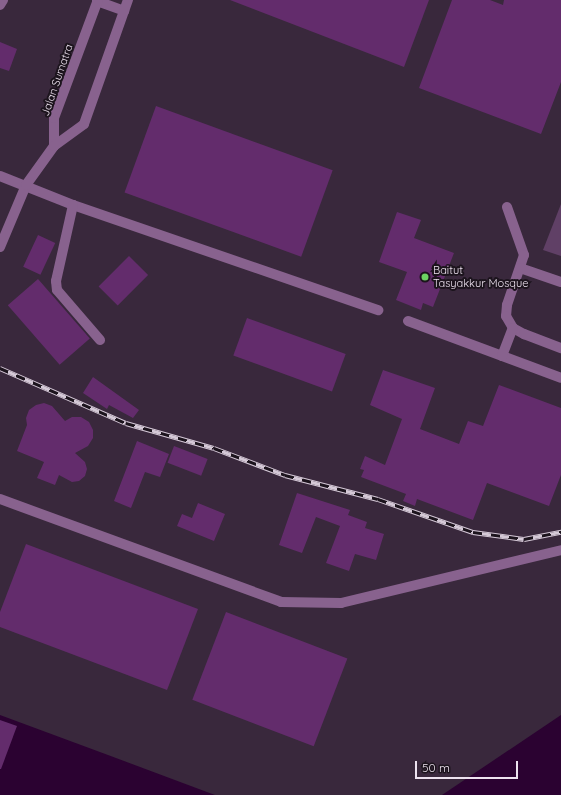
<!DOCTYPE html>
<style>
body{margin:0}
#map{position:relative;width:561px;height:795px;overflow:hidden;background:#39283c;font-family:Quicksand,sans-serif}
div>[style]{position:absolute}
[style*='--x']{left:calc(var(--x)*1px);top:calc(var(--y)*1px);width:calc(var(--w)*1px);rotate:calc(var(--a)*1deg)}
.green>*{inset:0;background:#604066}
.water>*{inset:0;background:#2b0231}
.building>*{inset:0;background:#632c6c;transform-origin:0 0}
.minor>*{height:10px;margin:-5px;padding:0 5px;transform-origin:5px;border-radius:5px;background:#88628e}
.rail>*{height:4.5px;margin-top:-2.25px;transform-origin:0;background:repeating-linear-gradient(90deg,#1c141d 0 9px,#d5c9d7 0 18px);box-sizing:border-box;border-block:1px solid #d5c9d7}
.dots>*{width:11px;height:11px;translate:-50% -50%;box-sizing:border-box;border:2px solid #1c141d;border-radius:50%}
span{translate:-50% -50%;white-space:nowrap;text-align:center;line-height:1.15;-webkit-text-stroke:4px #1c141d;paint-order:stroke}
.street-label{font-size:11px;color:#ede2ef}
.poi-label{font-size:11px;color:#ede2ef}
.left{translate:0 -50%;text-align:left}
.scale{position:absolute;left:415px;top:761px;width:103px;height:18px;box-sizing:border-box;border:2px solid #ede2ef;border-top:0;padding-left:5px;font-size:12px;line-height:14px;white-space:nowrap;color:#ede2ef;-webkit-text-stroke:3px #1c141d;paint-order:stroke}
</style>
<div id="map">
<div class="green">
<i style="clip-path:polygon(561px 204px,561px 256px,543px 250px)"></i>
</div>
<div class="water">
<i style="clip-path:polygon(0 715px,108px 755px,215px 795px,0 795px)"></i>
<i style="clip-path:polygon(561px 715px,561px 795px,442px 795px)"></i>
</div>
<div class="building">
<i style="clip-path:polygon(230px 0,429px 0,404px 67px)"></i>
<i style="clip-path:polygon(452px 0,490px 0,503px 5px,504px 0,561px 0,561px 82px,541px 134px,419px 88px)"></i>
<i style="clip-path:polygon(0 42px,17px 49px,9px 71px,0 68px)"></i>
<i style="left:156px;top:106px;width:188px;height:92px;rotate:20deg"></i>
<i style="clip-path:polygon(397px 212px,421px 220px,414px 238px,454px 253px,433px 307px,423px 303px,421px 310px,396px 300px,407px 272px,379px 262px)"></i>
<i style="left:38px;top:235px;width:19px;height:35px;rotate:25deg"></i>
<i style="left:129px;top:256px;width:27px;height:43px;rotate:45deg"></i>
<i style="left:38px;top:279px;width:79px;height:40px;rotate:49deg"></i>
<i style="left:247px;top:318px;width:105px;height:40px;rotate:20deg"></i>
<i style="clip-path:polygon(383px 370px,435px 388px,420px 429px,459px 444px,468px 421px,483px 426px,499px 385px,561px 408px,561px 475px,549px 506px,487px 483px,473px 520px,417px 499px,415px 506px,403px 501px,406px 494px,361px 477px,364px 470px,360px 469px,365px 456px,385px 465px,402px 419px,370px 405px)"></i>
<i style="clip-path:polygon(93px 377px,139px 410px,133px 418px,109px 405px,107px 409px,83px 393px)"></i>
<i style="clip-path:polygon(44px 403px,52px 406px,65px 421px,72px 417px,81px 417px,89px 422px,93px 430px,93px 438px,88px 446px,75px 453px,85px 462px,87px 469px,85px 476px,79px 481px,72px 482px,59px 475px,55px 485px,37px 478px,44px 462px,17px 451px,27px 425px,26px 418px,29px 410px,36px 405px)"></i>
<i style="clip-path:polygon(137px 441px,169px 454px,160px 477px,145px 472px,131px 508px,114px 501px)"></i>
<i style="left:174px;top:446px;width:36px;height:18px;rotate:21deg"></i>
<i style="clip-path:polygon(297px 493px,350px 510px,348px 515px,367px 522px,365px 528px,384px 534px,376px 560px,355px 554px,349px 571px,326px 563px,340px 526px,316px 517px,302px 553px,279px 545px)"></i>
<i style="clip-path:polygon(198px 503px,225px 514px,214px 541px,177px 526px,182px 514px,192px 518px)"></i>
<i style="clip-path:polygon(26px 544px,198px 609px,167px 690px,0 627px,0 612px)"></i>
<i style="left:226px;top:612px;width:130px;height:94px;rotate:21deg"></i>
<i style="clip-path:polygon(0 720px,17px 726px,1px 769px,0 769px)"></i>
</div>
<div class="minor">
<i style="--x:97;--y:1;--w:29;--a:20"></i>
<i style="--x:0;--y:5;--w:6;--a:-59"></i>
<i style="--x:54;--y:146;--w:28;--a:-90"></i>
<i style="--x:54;--y:118;--w:126;--a:-69.6"></i>
<i style="--x:0;--y:176;--w:79;--a:21.7"></i>
<i style="--x:73;--y:205;--w:323;--a:19"></i>
<i style="--x:73;--y:205;--w:78;--a:102.6"></i>
<i style="--x:56;--y:281;--w:9;--a:84"></i>
<i style="--x:57;--y:290;--w:66;--a:49.3"></i>
<i style="--x:507;--y:207;--w:51;--a:70.5"></i>
<i style="--x:524;--y:255;--w:53;--a:108.8"></i>
<i style="--x:507;--y:305;--w:11;--a:95"></i>
<i style="--x:506;--y:316;--w:14;--a:60"></i>
<i style="--x:513;--y:328;--w:13;--a:29"></i>
<i style="--x:524;--y:334;--w:40;--a:21"></i>
<i style="--x:0;--y:247;--w:67;--a:-67.2"></i>
<i style="--x:26;--y:185;--w:48;--a:-54.3"></i>
<i style="--x:54;--y:146;--w:37;--a:-36"></i>
<i style="--x:84;--y:124;--w:132;--a:-70.5"></i>
<i style="--x:520;--y:268;--w:43;--a:18.9"></i>
<i style="--x:408;--y:321;--w:163;--a:20.4"></i>
<i style="--x:502;--y:356;--w:30;--a:-69"></i>
<i style="--x:0;--y:499;--w:299;--a:20.1"></i>
<i style="--x:281;--y:602;--w:60;--a:1"></i>
<i style="--x:341;--y:603;--w:226;--a:-13.5"></i>
</div>
<div class="rail">
<i style="--x:0;--y:368;--w:137;--a:23.6"></i>
<i style="--x:126;--y:423;--w:91;--a:15.9"></i>
<i style="--x:214;--y:448;--w:76;--a:20.8"></i>
<i style="--x:285;--y:475;--w:96;--a:14.5"></i>
<i style="--x:378;--y:499;--w:101;--a:19.2"></i>
<i style="--x:473;--y:532;--w:51;--a:7.8"></i>
<i style="--x:524;--y:539;--w:38;--a:-11"></i>
</div>
<div class="dots">
<i style="left:425px;top:277px;background:#6cd362"></i>
</div>
<div class="street-label">
<span style="left:57px;top:80px;rotate:-71deg">Jalan Sumatra</span>
</div>
<div class="poi-label">
<span class="left" style="left:433px;top:277px">Baitut<br>Tasyakkur Mosque</span>
</div>
<div class="scale">50 m</div>
</div>
